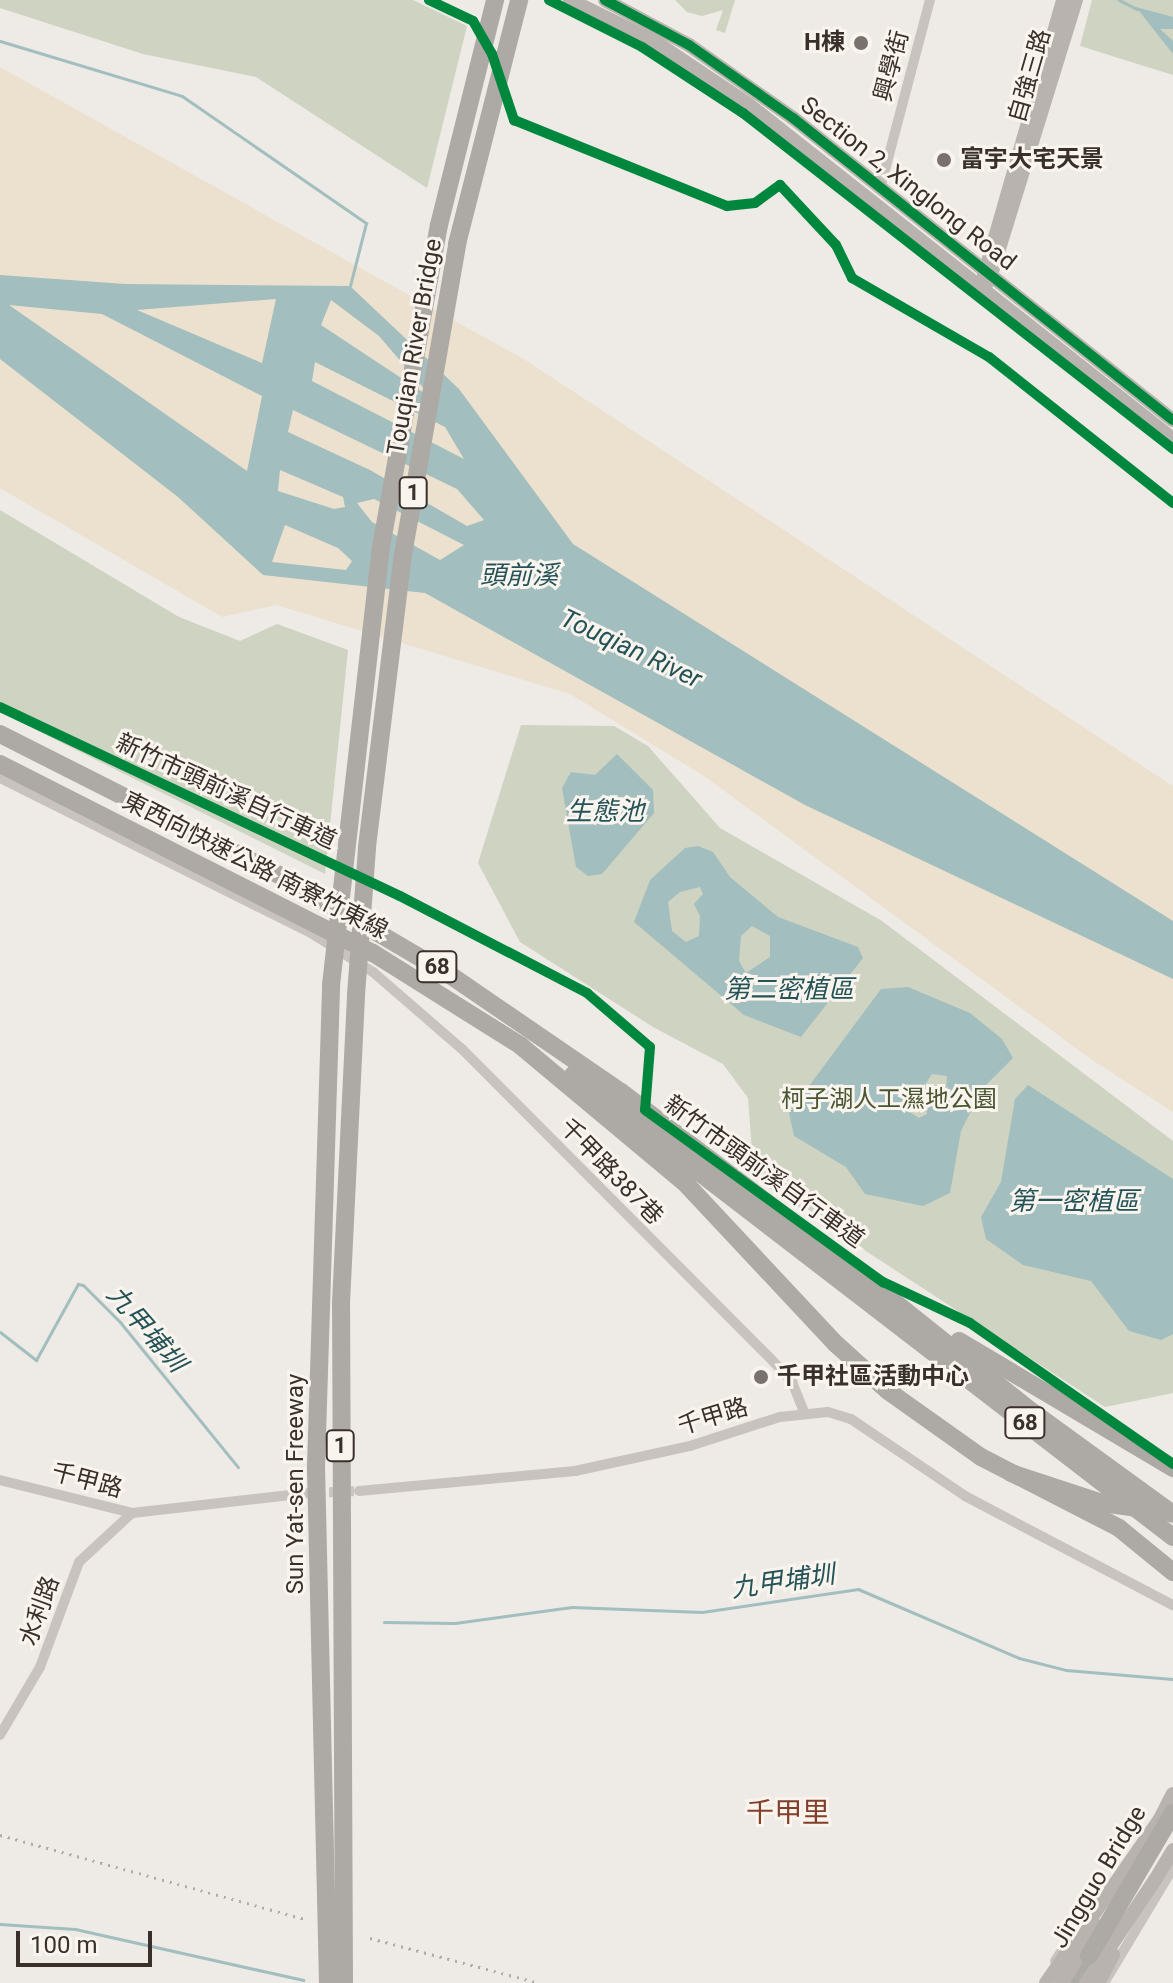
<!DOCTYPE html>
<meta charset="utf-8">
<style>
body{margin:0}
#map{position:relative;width:1173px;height:1983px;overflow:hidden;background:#eeeae6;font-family:Roboto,"Noto Sans TC",sans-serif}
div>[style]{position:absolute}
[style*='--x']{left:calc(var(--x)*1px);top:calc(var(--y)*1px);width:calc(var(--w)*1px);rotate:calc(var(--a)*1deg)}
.green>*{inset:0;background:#cfd3c1}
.sand>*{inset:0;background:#ece1ce}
.water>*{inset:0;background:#a2bebe}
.stream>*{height:3px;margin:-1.5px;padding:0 1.5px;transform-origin:1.5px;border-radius:1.5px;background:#a2bebe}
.street-tunnel>*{height:10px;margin-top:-5px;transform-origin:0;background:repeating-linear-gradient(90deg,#cac5c1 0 10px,transparent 0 15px)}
.street>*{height:10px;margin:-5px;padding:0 5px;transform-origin:5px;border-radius:5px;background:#c8c3be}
.secondary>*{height:14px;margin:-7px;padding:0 7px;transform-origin:7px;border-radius:7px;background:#b8b3ae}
.highway>*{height:18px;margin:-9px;padding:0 9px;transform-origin:9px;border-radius:9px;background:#ada9a5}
.rail>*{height:3px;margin-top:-1.5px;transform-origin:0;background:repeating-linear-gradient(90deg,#b0aba8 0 2px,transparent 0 8px)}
.secondary-bridge>*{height:14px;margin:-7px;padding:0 7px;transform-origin:7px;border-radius:7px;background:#b8b3ae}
.highway-bridge>*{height:18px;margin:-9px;padding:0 9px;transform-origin:9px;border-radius:9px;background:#ada9a5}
.cycleway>*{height:10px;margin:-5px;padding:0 5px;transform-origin:5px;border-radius:5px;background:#00873e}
.dots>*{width:22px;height:22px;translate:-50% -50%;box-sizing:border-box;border:4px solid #faf4ee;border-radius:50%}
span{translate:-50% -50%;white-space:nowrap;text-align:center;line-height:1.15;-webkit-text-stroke:6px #faf4ee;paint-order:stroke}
.shield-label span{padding:2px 6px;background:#faf4ee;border:2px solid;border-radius:6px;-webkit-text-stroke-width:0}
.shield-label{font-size:22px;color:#39302c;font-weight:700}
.poi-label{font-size:24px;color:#39302c;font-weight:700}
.right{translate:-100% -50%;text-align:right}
.left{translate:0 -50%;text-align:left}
.street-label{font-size:24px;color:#39302c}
.park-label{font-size:24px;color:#485631}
.water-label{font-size:26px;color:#245458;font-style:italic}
.quarter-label{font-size:28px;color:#82402a}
.scale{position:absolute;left:16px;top:1931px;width:136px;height:36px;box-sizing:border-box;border:4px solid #39302c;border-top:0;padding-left:10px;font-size:24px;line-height:28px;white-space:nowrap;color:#39302c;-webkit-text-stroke:6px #faf4ee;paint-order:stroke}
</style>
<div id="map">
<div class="green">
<i style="clip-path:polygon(0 0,413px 0,467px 26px,427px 188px,256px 77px,143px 54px,0 8px)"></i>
<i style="clip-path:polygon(675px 0,735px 0,725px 33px,716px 30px,723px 10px,702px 16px,687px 12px)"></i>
<i style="clip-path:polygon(1092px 0,1173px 0,1173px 75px,1080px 46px)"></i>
<i style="clip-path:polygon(0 510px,179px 617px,240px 641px,277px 624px,348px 650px,325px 874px,0 712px)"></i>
<i style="clip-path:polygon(521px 725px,614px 726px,648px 746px,720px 828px,882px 921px,1173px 1141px,1173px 1393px,1105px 1407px,754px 1178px,748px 1098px,723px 1064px,653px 1027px,520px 942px,478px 863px)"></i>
</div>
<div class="sand">
<i style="clip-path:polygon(0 67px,527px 361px,1173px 786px,1173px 1112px,1095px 1062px,704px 776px,570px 694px,276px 605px,222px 617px,0 488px)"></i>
</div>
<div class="water">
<i style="clip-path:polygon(1136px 7px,1173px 17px,1173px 29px,1160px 29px,1173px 41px,1173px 54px)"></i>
<i style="clip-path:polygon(evenodd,0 275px,125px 284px,350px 286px,459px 389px,573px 544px,1173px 921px,1173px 979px,805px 805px,425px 593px,263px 575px,178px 497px,0 359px,0 275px,276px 299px,262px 363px,137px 310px,276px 299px,0 275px,331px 300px,379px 336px,433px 399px,321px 325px,331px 300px,0 275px,9px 305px,102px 314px,262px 396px,247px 471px,9px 305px,0 275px,315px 362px,445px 427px,464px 459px,312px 381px,315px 362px,0 275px,293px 410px,457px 489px,484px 520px,467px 526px,370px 470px,288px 432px,293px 410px,0 275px,280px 470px,343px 497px,345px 507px,334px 509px,278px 491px,280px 470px,0 275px,374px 499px,464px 545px,440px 560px,372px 522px,357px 503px,374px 499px,0 275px,285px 525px,338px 548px,352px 561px,346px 570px,272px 562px,285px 525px)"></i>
<i style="clip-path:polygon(617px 754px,653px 790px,654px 813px,602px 874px,588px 876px,576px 867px,562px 788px,571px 772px,595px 775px)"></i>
<i style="clip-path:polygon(evenodd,698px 846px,713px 852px,730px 877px,778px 917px,858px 947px,863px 958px,801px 1037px,744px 1015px,634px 922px,650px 880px,685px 848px,698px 846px,700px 887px,703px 894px,694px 904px,700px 916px,699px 936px,686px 942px,672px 931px,668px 902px,680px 892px,700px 887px,698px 846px,752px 926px,770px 936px,770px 957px,746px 973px,739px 961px,741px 936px,752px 926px)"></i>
<i style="clip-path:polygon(evenodd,908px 987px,970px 1013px,1002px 1039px,1013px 1058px,982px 1089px,961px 1131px,950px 1193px,923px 1206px,865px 1194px,846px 1167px,794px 1136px,789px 1113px,881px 989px,908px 987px,932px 1074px,947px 1076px,946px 1092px,925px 1103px,927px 1114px,919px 1118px,908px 1111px,908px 1095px,921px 1091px,932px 1074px)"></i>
<i style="clip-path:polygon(1028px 1085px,1173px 1179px,1173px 1334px,1161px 1340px,1129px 1331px,1091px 1281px,1023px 1265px,986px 1239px,981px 1217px,1001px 1182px,1015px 1099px)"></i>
</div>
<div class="stream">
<i style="--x:1119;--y:0;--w:20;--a:27"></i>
<i style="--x:0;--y:41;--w:190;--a:16.8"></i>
<i style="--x:182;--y:96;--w:224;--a:34.6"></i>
<i style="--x:366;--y:223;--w:65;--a:104.3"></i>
<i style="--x:0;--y:1332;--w:46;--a:37.9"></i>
<i style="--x:36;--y:1360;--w:87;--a:-61.1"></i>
<i style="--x:78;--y:1284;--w:5;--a:11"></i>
<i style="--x:83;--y:1285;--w:52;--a:45"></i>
<i style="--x:120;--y:1322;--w:187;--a:50.9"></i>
<i style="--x:384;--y:1622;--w:71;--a:0.8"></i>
<i style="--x:455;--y:1623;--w:118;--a:-7.8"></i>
<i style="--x:572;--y:1607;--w:130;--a:2.2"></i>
<i style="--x:702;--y:1612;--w:158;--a:-8.4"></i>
<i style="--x:858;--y:1589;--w:175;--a:23.2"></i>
<i style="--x:1019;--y:1658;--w:49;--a:14.3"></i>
<i style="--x:1066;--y:1670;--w:107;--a:4.8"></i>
<i style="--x:0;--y:1924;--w:75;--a:3.8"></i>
<i style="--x:75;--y:1929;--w:234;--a:12.6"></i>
</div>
<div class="street-tunnel">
<i style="--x:314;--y:1493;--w:45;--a:-2.5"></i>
</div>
<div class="street">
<i style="--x:880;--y:189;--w:196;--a:-75.2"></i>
<i style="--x:0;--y:778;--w:347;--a:26.5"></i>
<i style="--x:311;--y:933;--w:73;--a:32.2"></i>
<i style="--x:373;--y:972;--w:118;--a:40.9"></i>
<i style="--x:462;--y:1049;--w:436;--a:45.1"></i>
<i style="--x:770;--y:1358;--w:33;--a:47"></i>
<i style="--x:792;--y:1382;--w:32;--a:68"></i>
<i style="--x:0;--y:1480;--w:136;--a:14"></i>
<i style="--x:132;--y:1513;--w:177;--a:-6.5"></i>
<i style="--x:359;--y:1491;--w:217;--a:-5.3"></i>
<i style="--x:575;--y:1471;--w:118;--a:-12.3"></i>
<i style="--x:690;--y:1446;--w:95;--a:-17.9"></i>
<i style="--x:780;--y:1417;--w:48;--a:-5.9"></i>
<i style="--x:828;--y:1412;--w:24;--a:17"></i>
<i style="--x:851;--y:1419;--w:138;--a:34"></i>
<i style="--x:965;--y:1496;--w:235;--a:27.7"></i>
<i style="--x:0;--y:1735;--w:79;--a:-59.5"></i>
<i style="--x:40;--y:1667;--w:112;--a:-69.6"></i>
<i style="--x:79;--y:1562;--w:72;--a:-42.8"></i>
<i style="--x:1055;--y:1961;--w:69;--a:-56.3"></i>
<i style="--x:1104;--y:1983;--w:134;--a:-59"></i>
</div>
<div class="secondary">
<i style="--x:570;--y:0;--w:93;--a:26"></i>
<i style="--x:654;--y:41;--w:113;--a:33.8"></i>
<i style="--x:748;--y:104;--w:541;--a:38.25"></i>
<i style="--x:605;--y:0;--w:95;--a:28.2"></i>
<i style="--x:689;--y:45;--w:127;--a:35.1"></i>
<i style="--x:793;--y:118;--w:485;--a:38.5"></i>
<i style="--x:984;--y:276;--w:287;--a:-74"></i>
<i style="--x:989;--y:281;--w:294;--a:-72.8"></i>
<i style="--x:1160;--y:1819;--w:28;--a:-63"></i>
<i style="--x:1155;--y:1880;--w:35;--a:-59"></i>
</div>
<div class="highway">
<i style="--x:521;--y:1046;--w:217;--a:39.9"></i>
<i style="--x:687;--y:1185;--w:218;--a:46.9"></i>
<i style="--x:836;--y:1344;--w:70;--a:42.1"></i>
<i style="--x:888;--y:1391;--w:114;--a:35.4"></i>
<i style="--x:981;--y:1457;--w:155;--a:27.2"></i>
<i style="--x:1119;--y:1528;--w:70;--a:39.2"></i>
<i style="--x:573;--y:1075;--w:757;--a:37.6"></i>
<i style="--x:838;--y:1257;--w:242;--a:38.6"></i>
<i style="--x:1027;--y:1408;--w:180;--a:36"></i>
<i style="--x:959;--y:1341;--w:249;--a:30.7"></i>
<i style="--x:328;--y:1983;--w:516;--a:-91.33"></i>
<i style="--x:316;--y:1467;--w:482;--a:-88.2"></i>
<i style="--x:344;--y:1983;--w:680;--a:-90.25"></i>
<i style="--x:341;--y:1303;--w:308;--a:-87.2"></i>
<i style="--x:1072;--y:1983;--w:32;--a:-58"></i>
</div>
<div class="rail">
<i style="--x:0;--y:1835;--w:317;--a:15.4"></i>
<i style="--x:370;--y:1938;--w:175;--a:14.9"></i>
</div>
<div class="secondary-bridge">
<i style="--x:1046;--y:1983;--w:200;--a:-55.2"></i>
<i style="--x:1062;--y:1983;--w:67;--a:-58.4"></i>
<i style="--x:1086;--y:1983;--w:124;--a:-56.2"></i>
<i style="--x:1098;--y:1983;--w:32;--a:-62"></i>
</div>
<div class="highway-bridge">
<i style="--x:0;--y:734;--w:315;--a:26.8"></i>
<i style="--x:281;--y:876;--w:196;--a:30.4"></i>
<i style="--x:450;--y:975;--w:207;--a:34.4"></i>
<i style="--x:621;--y:1092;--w:273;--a:37.2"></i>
<i style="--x:0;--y:764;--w:418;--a:26.9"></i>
<i style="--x:373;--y:953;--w:175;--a:32.1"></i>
<i style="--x:331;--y:985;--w:441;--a:-83.5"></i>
<i style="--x:381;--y:547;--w:327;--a:-79.8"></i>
<i style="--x:439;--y:225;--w:232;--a:-76"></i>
<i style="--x:356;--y:995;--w:148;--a:-85.7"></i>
<i style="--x:367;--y:847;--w:294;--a:-83"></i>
<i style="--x:403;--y:555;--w:316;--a:-80.1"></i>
<i style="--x:457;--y:244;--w:252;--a:-75.7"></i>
<i style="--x:1011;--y:1473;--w:96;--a:18.2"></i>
<i style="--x:1102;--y:1503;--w:72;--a:8"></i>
<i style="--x:1089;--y:1956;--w:166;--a:-59.6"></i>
</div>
<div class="cycleway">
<i style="--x:429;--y:0;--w:49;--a:25.5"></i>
<i style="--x:473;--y:21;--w:38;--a:60"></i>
<i style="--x:492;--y:54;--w:70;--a:71.6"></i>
<i style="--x:514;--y:120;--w:230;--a:22"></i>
<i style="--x:727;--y:206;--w:28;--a:-6"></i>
<i style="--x:755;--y:203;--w:31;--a:-36"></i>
<i style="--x:780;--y:185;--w:82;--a:47"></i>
<i style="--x:836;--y:245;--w:37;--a:64"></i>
<i style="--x:852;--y:278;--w:158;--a:30"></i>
<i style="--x:989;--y:357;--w:235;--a:38.4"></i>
<i style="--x:549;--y:0;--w:104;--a:26.8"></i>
<i style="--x:642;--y:47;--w:121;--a:33.2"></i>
<i style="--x:743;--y:113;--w:546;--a:38"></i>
<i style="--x:605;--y:0;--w:95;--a:28.2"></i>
<i style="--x:689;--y:45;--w:127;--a:35.1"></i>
<i style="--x:793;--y:118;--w:485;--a:38.5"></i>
<i style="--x:0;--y:707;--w:442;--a:25.3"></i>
<i style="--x:400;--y:896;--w:211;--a:27.4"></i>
<i style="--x:587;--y:993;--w:83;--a:40.6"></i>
<i style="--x:650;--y:1047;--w:63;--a:94.5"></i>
<i style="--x:645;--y:1110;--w:294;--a:35.9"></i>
<i style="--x:883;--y:1282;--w:96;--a:25.2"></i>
<i style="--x:970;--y:1323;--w:247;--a:34.8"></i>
</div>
<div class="dots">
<i style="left:861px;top:43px;background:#78716d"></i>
<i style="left:944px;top:160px;background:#78716d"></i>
<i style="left:761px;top:1377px;background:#78716d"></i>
</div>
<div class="shield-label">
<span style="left:413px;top:493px">1</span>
<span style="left:437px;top:967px">68</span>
<span style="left:1025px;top:1423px">68</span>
<span style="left:340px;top:1446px">1</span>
</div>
<div class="poi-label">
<span class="right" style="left:845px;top:43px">H棟</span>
<span class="left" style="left:960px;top:160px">富宇大宅天景</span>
<span class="left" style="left:777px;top:1377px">千甲社區活動中心</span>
</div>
<div class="street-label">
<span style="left:892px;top:66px;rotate:-75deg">興學街</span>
<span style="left:1030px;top:76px;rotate:-74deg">自強三路</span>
<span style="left:908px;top:184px;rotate:38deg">Section 2, Xinglong Road</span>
<span style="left:415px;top:347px;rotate:-80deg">Touqian River Bridge</span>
<span style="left:226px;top:792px;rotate:25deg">新竹市頭前溪自行車道</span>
<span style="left:255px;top:866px;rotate:27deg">東西向快速公路 南寮竹東線</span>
<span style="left:611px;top:1172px;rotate:46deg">千甲路387巷</span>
<span style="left:764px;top:1172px;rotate:36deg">新竹市頭前溪自行車道</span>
<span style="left:713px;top:1417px;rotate:-17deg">千甲路</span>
<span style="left:87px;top:1481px;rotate:15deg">千甲路</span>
<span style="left:296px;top:1484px;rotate:-90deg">Sun Yat-sen Freeway</span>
<span style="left:40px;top:1611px;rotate:-70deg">水利路</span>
<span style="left:1099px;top:1877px;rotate:-59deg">Jingguo Bridge</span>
</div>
<div class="park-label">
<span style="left:889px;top:1100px">柯子湖人工濕地公園</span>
</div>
<div class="water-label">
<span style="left:519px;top:576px">頭前溪</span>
<span style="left:631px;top:649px;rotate:25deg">Touqian River</span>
<span style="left:605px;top:812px">生態池</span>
<span style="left:789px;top:990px">第二密植區</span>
<span style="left:1074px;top:1202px">第一密植區</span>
<span style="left:146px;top:1329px;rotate:49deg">九甲埔圳</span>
<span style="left:783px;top:1582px;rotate:-8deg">九甲埔圳</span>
</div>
<div class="quarter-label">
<span style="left:788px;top:1813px">千甲里</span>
</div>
<div class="scale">100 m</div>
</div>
